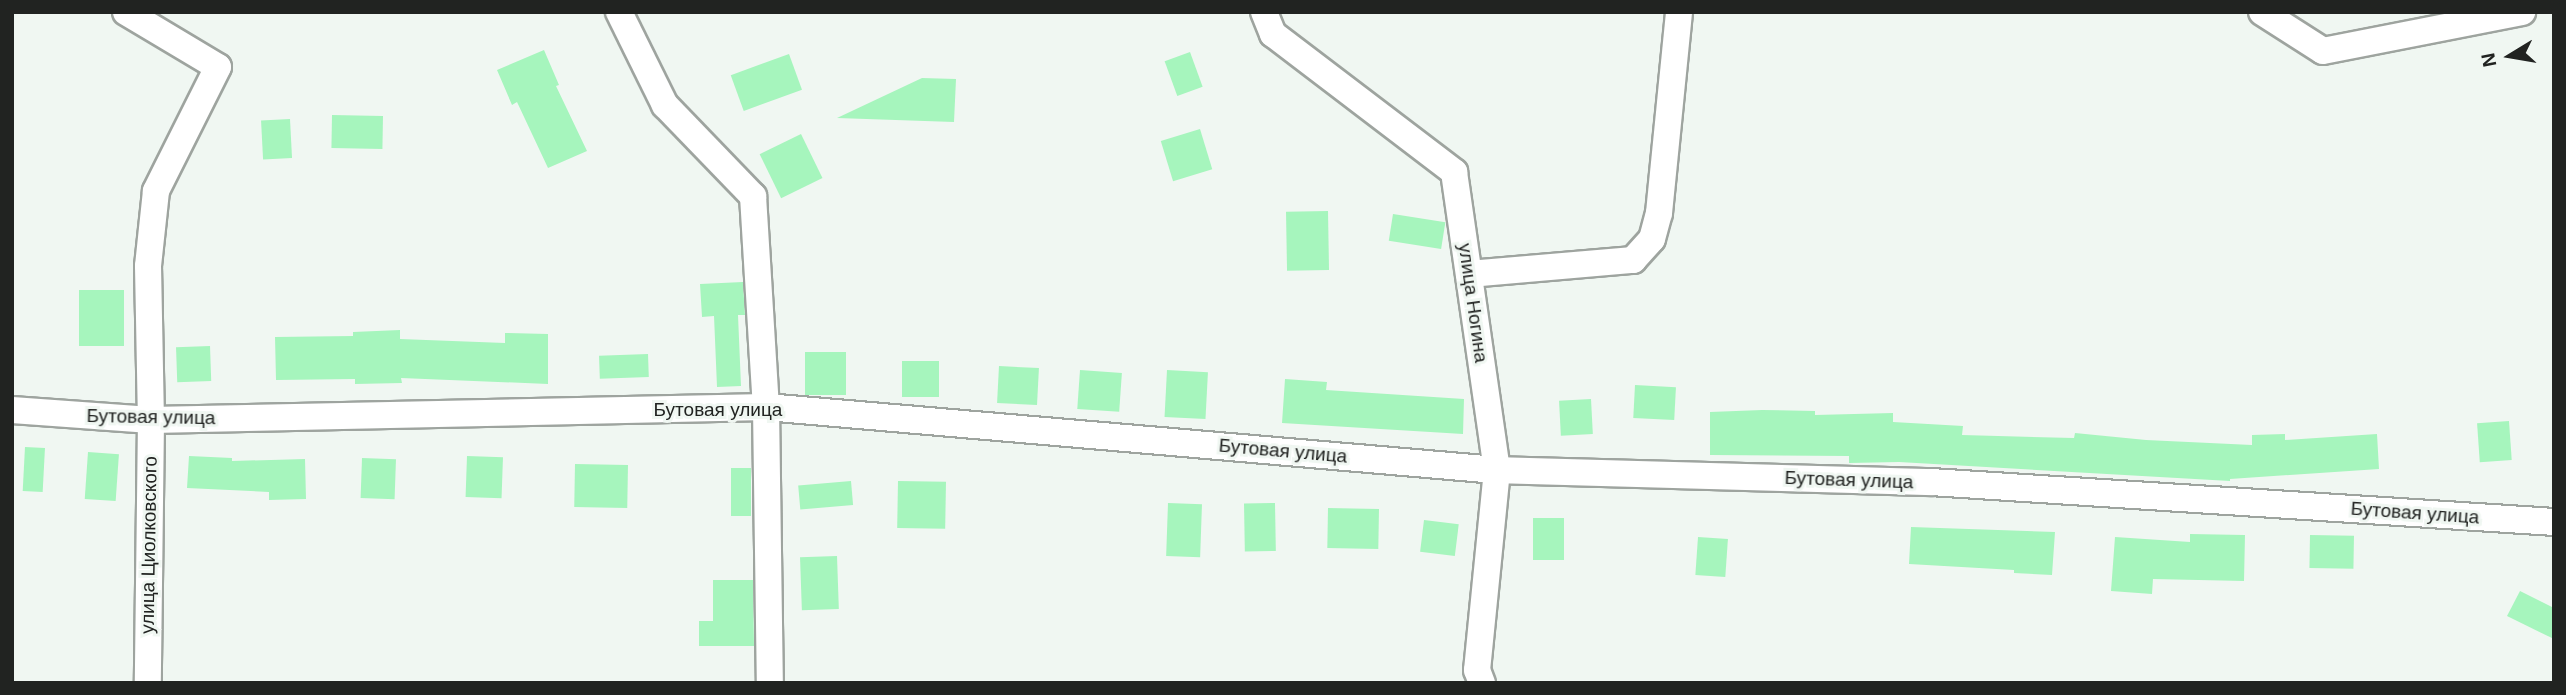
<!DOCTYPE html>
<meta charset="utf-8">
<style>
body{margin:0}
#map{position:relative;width:2566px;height:695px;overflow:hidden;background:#f0f7f2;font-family:Arial,sans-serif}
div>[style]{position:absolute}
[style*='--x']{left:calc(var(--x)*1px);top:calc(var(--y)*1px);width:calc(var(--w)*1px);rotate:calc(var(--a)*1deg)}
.building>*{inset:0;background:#a6f5bd;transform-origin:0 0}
.roads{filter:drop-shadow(2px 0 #9ea49f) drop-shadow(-2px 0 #9ea49f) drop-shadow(0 2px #9ea49f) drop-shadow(0 -2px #9ea49f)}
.minor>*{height:26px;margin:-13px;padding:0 13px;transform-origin:13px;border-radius:13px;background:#fff}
span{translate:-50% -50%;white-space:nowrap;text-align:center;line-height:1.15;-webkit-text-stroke:6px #f0f7f2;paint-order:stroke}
.street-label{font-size:19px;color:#212321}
.frame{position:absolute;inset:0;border:14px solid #212321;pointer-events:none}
.north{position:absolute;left:2475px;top:21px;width:70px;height:70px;-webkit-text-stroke:5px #f0f7f2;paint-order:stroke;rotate:259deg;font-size:19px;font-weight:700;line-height:28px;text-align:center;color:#212321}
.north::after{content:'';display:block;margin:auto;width:24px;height:32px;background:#212321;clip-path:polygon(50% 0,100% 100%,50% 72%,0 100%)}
</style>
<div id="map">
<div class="building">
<i style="clip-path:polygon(544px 50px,559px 85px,556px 86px,587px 151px,548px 168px,517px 102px,512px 105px,497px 70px)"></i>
<i style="left:1190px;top:52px;width:37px;height:27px;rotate:70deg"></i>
<i style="left:789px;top:54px;width:38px;height:62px;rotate:70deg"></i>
<i style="clip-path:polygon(922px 78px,956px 79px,954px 122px,837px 118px)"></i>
<i style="left:332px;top:115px;width:51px;height:33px;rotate:1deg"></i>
<i style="left:290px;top:119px;width:39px;height:29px;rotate:87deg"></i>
<i style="left:1200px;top:129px;width:42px;height:41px;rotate:73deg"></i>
<i style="left:801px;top:134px;width:49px;height:46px;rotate:64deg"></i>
<i style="left:1328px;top:211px;width:59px;height:42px;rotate:89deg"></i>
<i style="left:1393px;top:214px;width:53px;height:27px;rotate:9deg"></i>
<i style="clip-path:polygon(743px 282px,745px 315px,738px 315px,741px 386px,717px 387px,714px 316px,702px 317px,700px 284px)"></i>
<i style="left:124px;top:290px;width:56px;height:45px;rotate:90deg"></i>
<i style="clip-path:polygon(400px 330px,400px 339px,505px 343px,505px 333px,548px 334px,548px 384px,401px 378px,402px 383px,355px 384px,355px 379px,276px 380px,275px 337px,353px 336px,353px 332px)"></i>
<i style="left:210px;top:346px;width:35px;height:34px;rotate:88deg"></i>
<i style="left:805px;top:352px;width:41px;height:43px"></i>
<i style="left:648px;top:354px;width:23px;height:49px;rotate:88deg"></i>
<i style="left:902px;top:361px;width:37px;height:36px"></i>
<i style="left:999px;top:366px;width:40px;height:37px;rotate:3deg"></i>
<i style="left:1080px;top:370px;width:42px;height:39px;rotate:4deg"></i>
<i style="left:1167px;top:370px;width:41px;height:47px;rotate:3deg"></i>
<i style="clip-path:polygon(1285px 379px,1327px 382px,1326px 390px,1464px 399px,1463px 434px,1282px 423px)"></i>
<i style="left:1635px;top:385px;width:41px;height:33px;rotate:3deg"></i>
<i style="left:1591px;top:399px;width:35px;height:32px;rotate:87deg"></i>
<i style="clip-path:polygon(1762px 410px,1815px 411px,1815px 415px,1893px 413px,1893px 422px,1963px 426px,1962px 435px,2074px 438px,2075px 433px,2146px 440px,2252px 445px,2252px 435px,2285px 434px,2285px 440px,2377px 434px,2379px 469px,2230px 479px,2230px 481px,1899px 462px,1849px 463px,1849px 456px,1710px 455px,1710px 412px)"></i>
<i style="left:2509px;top:421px;width:39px;height:32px;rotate:86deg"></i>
<i style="left:25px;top:447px;width:20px;height:44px;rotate:3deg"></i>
<i style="left:88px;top:452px;width:31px;height:47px;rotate:4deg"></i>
<i style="clip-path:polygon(189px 456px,232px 458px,232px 461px,305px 459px,306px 499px,269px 500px,269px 492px,187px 488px)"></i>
<i style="left:467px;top:456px;width:36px;height:41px;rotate:2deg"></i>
<i style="left:362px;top:458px;width:34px;height:40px;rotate:2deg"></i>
<i style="left:575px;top:464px;width:53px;height:43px;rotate:1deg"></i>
<i style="left:731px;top:468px;width:20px;height:48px"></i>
<i style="left:851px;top:481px;width:24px;height:53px;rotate:85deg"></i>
<i style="left:898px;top:481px;width:48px;height:47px;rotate:1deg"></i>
<i style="left:1168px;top:503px;width:34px;height:53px;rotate:2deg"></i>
<i style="left:1275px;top:503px;width:48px;height:31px;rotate:89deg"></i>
<i style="left:1328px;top:508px;width:51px;height:40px;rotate:1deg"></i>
<i style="left:1533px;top:518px;width:31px;height:42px"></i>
<i style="left:1424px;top:520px;width:35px;height:32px;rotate:7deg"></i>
<i style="clip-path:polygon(1911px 527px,2055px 532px,2052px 575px,2014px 573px,2014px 570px,1909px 564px)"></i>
<i style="clip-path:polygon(2190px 534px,2245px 535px,2244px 581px,2153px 579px,2152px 594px,2111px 591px,2115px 537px,2190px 542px)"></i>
<i style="left:2310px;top:535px;width:44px;height:33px;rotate:1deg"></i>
<i style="left:1698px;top:537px;width:30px;height:38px;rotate:4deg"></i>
<i style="left:837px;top:556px;width:53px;height:37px;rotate:88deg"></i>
<i style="clip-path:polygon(713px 580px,753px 580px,754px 646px,699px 646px,699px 621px,713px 621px)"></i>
<i style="clip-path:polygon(2520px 591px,2554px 608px,2554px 639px,2507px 616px)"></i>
</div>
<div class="roads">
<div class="minor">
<i style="--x:126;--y:12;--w:107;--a:30.9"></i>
<i style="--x:218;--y:67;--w:139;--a:116.6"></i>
<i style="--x:156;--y:191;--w:75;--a:96.1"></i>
<i style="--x:148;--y:266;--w:154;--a:88.9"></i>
<i style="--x:151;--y:420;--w:263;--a:90.7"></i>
<i style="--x:619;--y:12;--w:104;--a:63.7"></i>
<i style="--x:665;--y:105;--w:127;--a:46"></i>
<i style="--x:753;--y:196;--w:211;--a:86.5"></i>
<i style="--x:766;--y:407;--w:276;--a:89.2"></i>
<i style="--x:1264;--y:12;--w:24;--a:68"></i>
<i style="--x:1273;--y:34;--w:228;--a:37.3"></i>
<i style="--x:1454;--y:172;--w:301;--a:81.8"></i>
<i style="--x:1497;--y:470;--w:201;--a:95.7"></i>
<i style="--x:1477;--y:670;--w:14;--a:69"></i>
<i style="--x:2262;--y:12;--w:72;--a:32.6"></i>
<i style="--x:2323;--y:51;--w:203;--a:-11.1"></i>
<i style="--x:1469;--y:274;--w:165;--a:-4.9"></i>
<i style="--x:1633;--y:260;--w:28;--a:-48"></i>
<i style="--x:1652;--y:239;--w:27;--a:-75"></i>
<i style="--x:1659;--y:213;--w:202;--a:-84.3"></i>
<i style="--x:12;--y:410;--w:139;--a:4.1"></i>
<i style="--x:151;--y:420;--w:615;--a:-1.21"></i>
<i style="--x:766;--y:407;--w:734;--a:4.93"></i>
<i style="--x:1497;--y:470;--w:434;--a:1.6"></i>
<i style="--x:1931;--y:482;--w:624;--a:3.67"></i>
</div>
</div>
<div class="street-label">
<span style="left:1473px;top:303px;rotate:82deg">улица Ногина</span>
<span style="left:718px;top:410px">Бутовая улица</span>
<span style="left:151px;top:417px;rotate:1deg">Бутовая улица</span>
<span style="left:1283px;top:451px;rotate:5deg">Бутовая улица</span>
<span style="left:1849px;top:480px;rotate:2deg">Бутовая улица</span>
<span style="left:2415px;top:513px;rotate:4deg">Бутовая улица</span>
<span style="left:149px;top:545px;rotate:-89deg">улица Циолковского</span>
</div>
<div class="frame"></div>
<div class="north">N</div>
</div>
